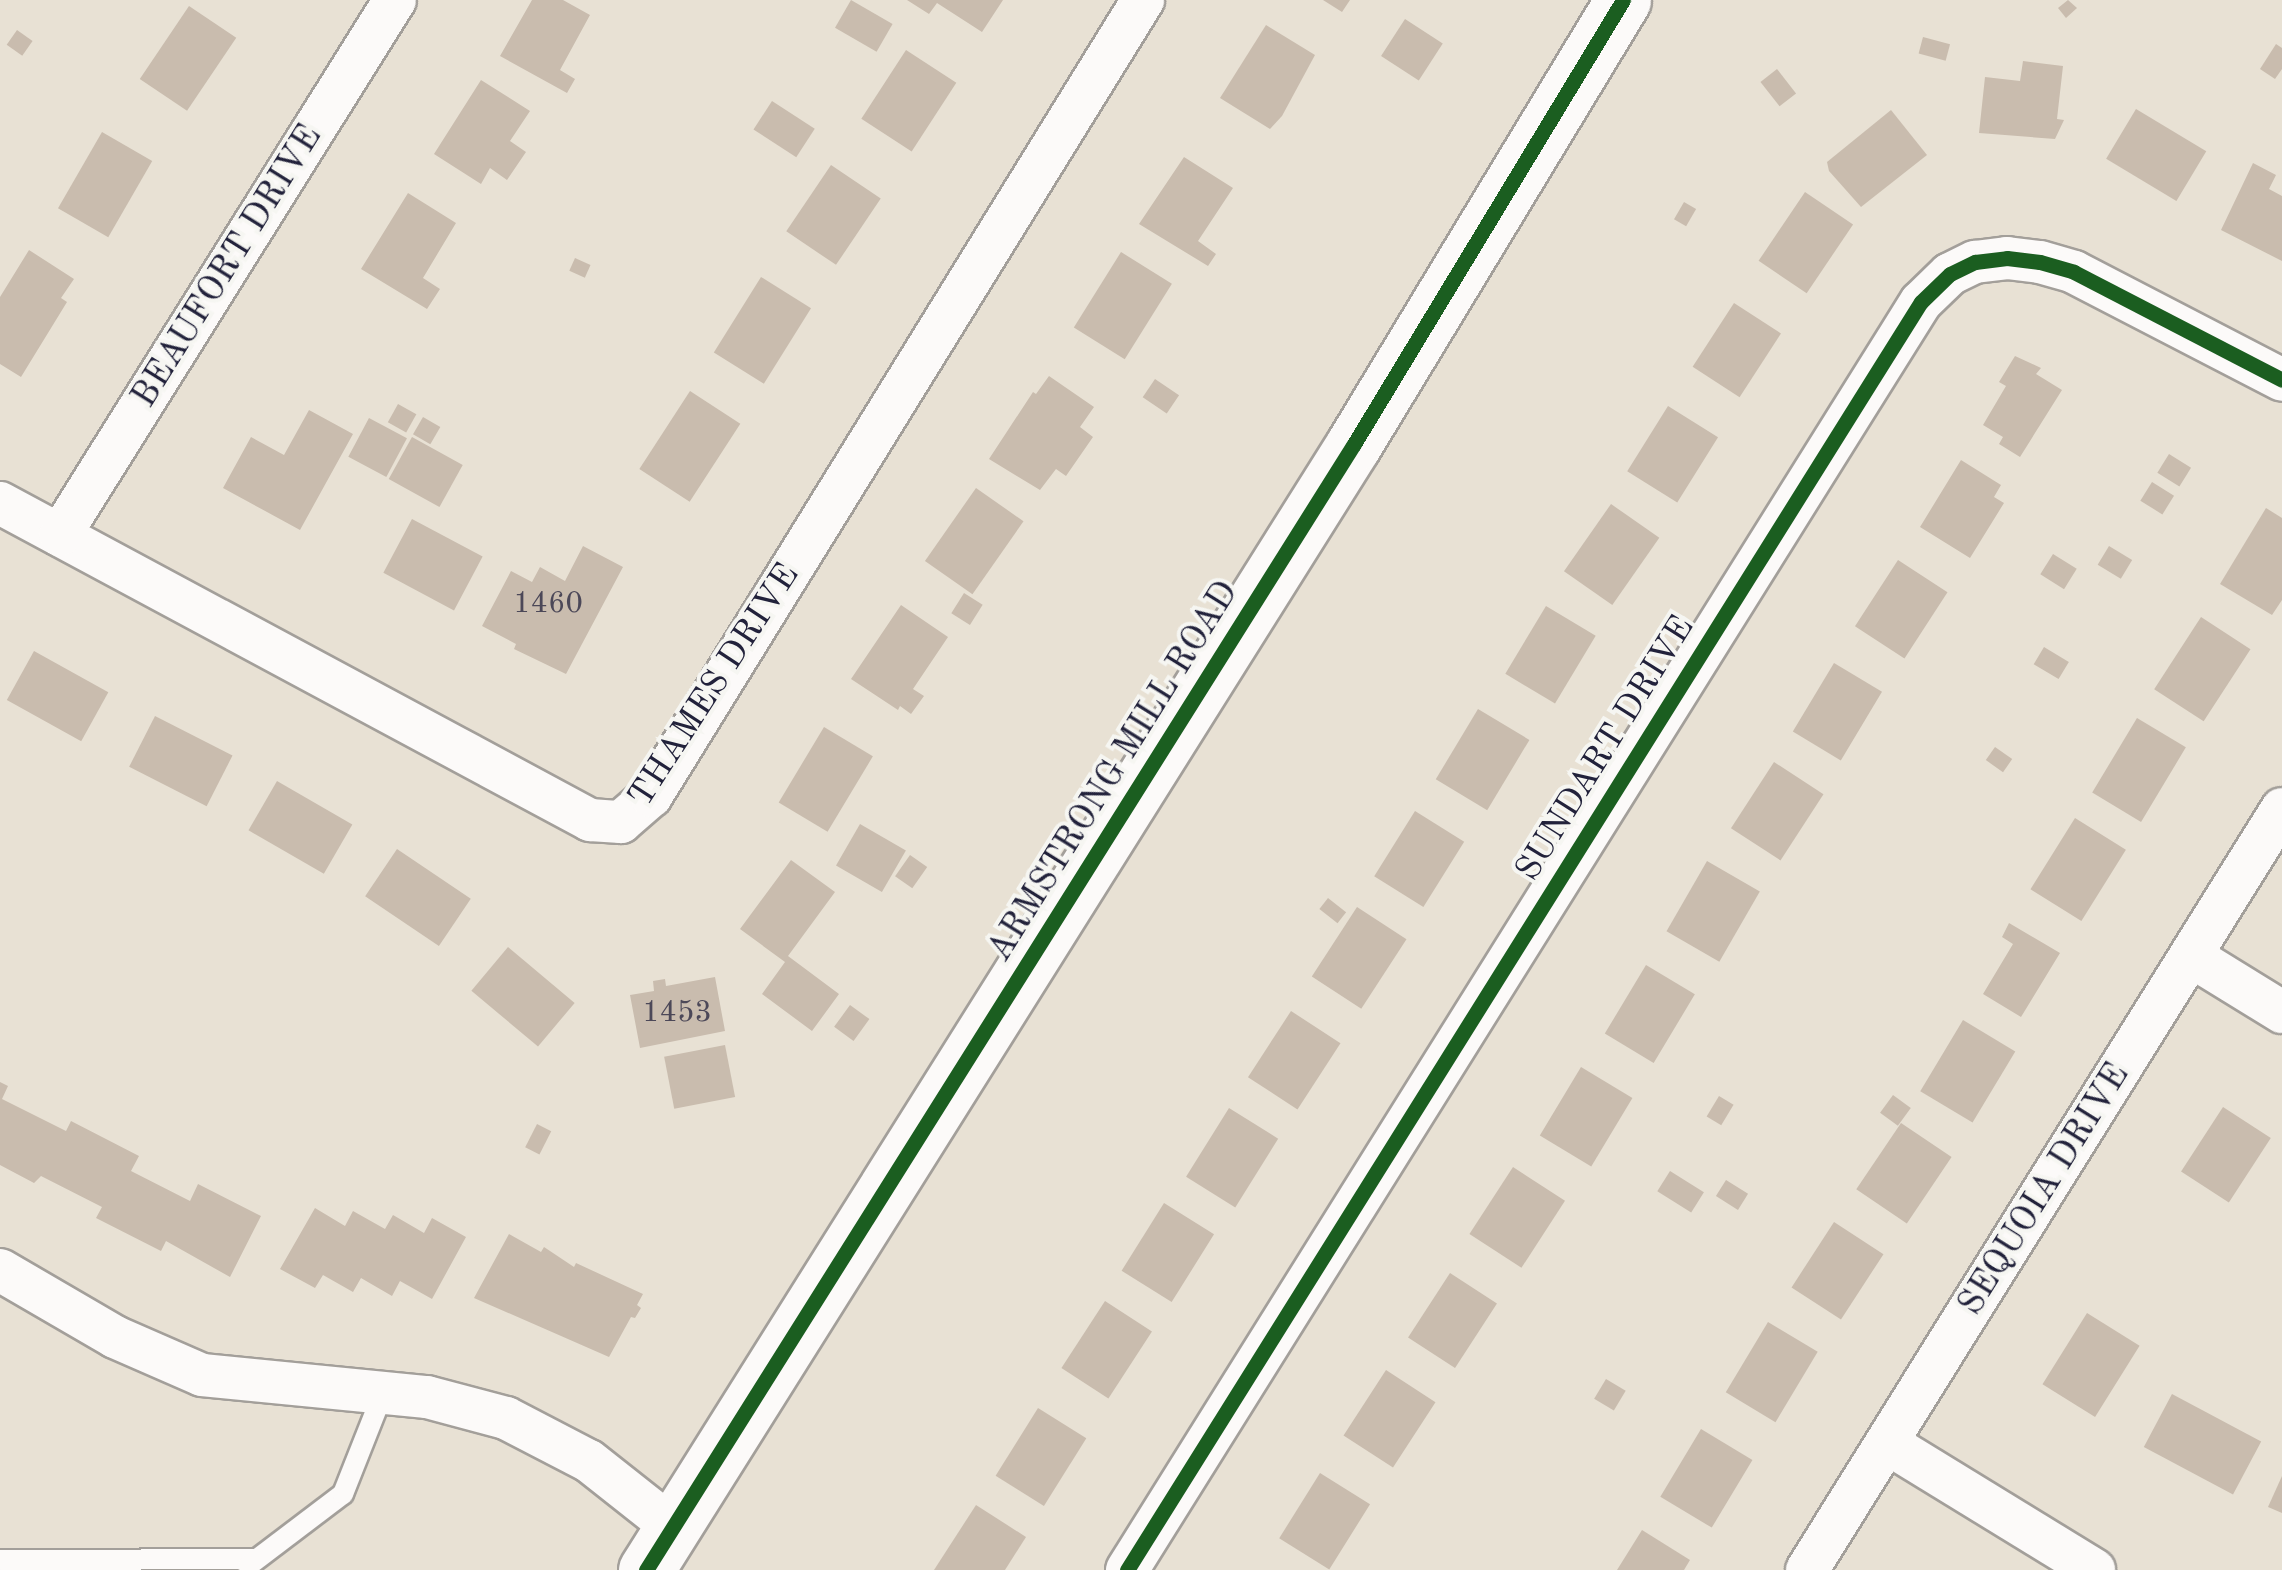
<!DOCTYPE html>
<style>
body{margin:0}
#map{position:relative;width:2282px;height:1570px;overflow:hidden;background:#e8e1d4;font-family:"Old Standard TT",serif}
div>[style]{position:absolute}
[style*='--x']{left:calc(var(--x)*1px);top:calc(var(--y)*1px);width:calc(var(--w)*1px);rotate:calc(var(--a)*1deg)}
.building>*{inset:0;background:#c9bcae;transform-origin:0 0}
.roads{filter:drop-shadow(2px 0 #a39f9a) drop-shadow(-2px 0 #a39f9a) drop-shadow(0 2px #a39f9a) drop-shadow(0 -2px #a39f9a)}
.lane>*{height:20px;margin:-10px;padding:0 10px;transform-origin:10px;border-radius:10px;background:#fcfaf9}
.street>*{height:42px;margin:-21px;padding:0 21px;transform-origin:21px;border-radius:21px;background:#fcfaf9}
.secondary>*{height:55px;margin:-27.5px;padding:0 27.5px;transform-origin:27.5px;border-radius:27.5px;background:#fcfaf9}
.cycleway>*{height:15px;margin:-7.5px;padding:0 7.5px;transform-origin:7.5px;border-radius:7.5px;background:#1b5e20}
span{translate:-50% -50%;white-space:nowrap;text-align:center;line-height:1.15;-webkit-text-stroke:8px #f6f6f2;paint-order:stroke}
.number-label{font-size:30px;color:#4c4858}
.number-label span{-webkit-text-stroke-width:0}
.street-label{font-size:35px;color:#22223b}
</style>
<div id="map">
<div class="building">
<i style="clip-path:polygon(532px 0,563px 0,590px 15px,560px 70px,575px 79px,567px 93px,500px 56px)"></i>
<i style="left:851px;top:0;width:48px;height:32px;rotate:30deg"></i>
<i style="clip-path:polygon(907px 0,1003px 0,982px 32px,937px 3px,929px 14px)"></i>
<i style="clip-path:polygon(1323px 0,1350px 0,1342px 12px)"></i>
<i style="clip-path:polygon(2068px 0,2077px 8px,2066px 18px,2058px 8px)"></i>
<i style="left:189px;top:6px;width:57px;height:88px;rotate:34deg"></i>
<i style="left:1405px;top:19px;width:45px;height:44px;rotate:33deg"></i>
<i style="clip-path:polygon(1266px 25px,1315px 55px,1282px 116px,1270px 129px,1220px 98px)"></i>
<i style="left:17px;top:30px;width:19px;height:18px;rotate:35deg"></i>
<i style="left:1923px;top:37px;width:28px;height:17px;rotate:15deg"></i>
<i style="clip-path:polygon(2276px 44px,2282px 48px,2282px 69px,2275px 79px,2260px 69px)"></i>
<i style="left:906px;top:50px;width:60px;height:82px;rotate:33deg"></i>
<i style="clip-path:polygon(2023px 61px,2063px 66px,2057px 119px,2064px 120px,2055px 139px,1979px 133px,1985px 77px,2020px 81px)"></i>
<i style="left:1777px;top:69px;width:31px;height:21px;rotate:52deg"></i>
<i style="clip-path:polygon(481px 80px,530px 111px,510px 141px,526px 152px,507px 180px,490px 168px,481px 184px,434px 154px)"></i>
<i style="left:772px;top:101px;width:51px;height:34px;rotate:33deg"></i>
<i style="left:2136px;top:109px;width:82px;height:58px;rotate:31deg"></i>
<i style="clip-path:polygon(1891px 110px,1927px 155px,1861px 207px,1829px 171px,1827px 162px)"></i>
<i style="left:102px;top:132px;width:58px;height:88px;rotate:30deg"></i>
<i style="clip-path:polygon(1184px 157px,1233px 188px,1198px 241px,1216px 254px,1208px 266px,1139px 224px)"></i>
<i style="clip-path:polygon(2253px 163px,2276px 175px,2269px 189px,2282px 196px,2282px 261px,2221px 230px)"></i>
<i style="left:831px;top:165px;width:60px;height:80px;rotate:34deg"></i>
<i style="left:1805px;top:192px;width:58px;height:83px;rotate:34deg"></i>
<i style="clip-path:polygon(408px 193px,456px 223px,423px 278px,440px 289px,427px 309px,361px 269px)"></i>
<i style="left:1684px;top:202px;width:14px;height:20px;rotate:30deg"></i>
<i style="clip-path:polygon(29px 250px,74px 279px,61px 298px,67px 302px,21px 377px,0 364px,0 297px)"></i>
<i style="left:1121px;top:252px;width:60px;height:89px;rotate:32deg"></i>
<i style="left:575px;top:258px;width:17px;height:14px;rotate:24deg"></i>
<i style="left:761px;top:277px;width:59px;height:89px;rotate:32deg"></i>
<i style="left:1734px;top:303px;width:56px;height:76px;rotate:33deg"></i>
<i style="clip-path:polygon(2015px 356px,2041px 368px,2036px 374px,2062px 390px,2020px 457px,1999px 444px,2003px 437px,1983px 425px,2006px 386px,1999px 382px)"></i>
<i style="clip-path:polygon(1049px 376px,1094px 407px,1080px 427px,1093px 437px,1066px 476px,1056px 469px,1040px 490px,989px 459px,1033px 392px,1036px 394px)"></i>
<i style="left:1155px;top:379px;width:29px;height:22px;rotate:34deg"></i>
<i style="left:690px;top:391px;width:60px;height:93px;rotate:33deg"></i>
<i style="left:398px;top:404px;width:21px;height:21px;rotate:29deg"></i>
<i style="left:1668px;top:406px;width:59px;height:77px;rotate:32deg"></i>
<i style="clip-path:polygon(309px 410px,353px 434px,300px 530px,223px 488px,251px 437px,284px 455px)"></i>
<i style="left:423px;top:417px;width:20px;height:20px;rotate:30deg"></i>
<i style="left:369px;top:418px;width:43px;height:44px;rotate:28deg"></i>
<i style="left:412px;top:437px;width:58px;height:48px;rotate:29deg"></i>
<i style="left:2169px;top:454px;width:26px;height:22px;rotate:32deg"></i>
<i style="clip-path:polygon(1961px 460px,2001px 485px,1994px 497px,2004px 503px,1970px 558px,1920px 527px)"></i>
<i style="left:2152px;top:482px;width:26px;height:22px;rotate:32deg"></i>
<i style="left:976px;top:488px;width:58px;height:89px;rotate:35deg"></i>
<i style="left:1611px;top:504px;width:59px;height:82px;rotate:35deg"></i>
<i style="clip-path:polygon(2266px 508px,2282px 518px,2282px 600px,2272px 615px,2220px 584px)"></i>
<i style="left:412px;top:519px;width:80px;height:61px;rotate:28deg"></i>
<i style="clip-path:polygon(583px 546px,623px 567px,566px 674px,514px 649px,516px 644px,482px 626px,511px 571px,532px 582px,540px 567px,565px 581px)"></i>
<i style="left:2109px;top:546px;width:27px;height:22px;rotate:31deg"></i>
<i style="left:2053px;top:554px;width:28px;height:24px;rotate:32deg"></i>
<i style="left:1898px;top:560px;width:59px;height:79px;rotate:33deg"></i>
<i style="left:964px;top:593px;width:22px;height:24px;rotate:32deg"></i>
<i style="clip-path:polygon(901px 605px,948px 637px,913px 689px,924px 696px,911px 714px,900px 706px,898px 710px,851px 679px)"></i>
<i style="left:1546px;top:606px;width:58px;height:79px;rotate:31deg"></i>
<i style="left:2201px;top:617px;width:59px;height:86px;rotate:33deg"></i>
<i style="left:2044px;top:647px;width:29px;height:20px;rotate:31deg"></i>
<i style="left:34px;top:651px;width:85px;height:56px;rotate:29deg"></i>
<i style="left:1834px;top:663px;width:56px;height:80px;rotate:31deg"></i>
<i style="left:1478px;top:709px;width:60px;height:82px;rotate:31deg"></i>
<i style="left:155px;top:716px;width:87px;height:57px;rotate:27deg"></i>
<i style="left:2137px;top:718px;width:57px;height:87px;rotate:31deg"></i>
<i style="left:824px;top:727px;width:57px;height:88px;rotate:31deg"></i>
<i style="left:1995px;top:747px;width:21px;height:16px;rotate:35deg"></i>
<i style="left:1774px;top:762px;width:59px;height:79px;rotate:33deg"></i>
<i style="left:277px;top:781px;width:87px;height:57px;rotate:30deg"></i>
<i style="left:1415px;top:811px;width:58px;height:77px;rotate:32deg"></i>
<i style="left:2075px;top:818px;width:60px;height:84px;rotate:32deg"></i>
<i style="left:860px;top:824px;width:53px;height:48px;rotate:30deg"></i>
<i style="left:397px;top:849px;width:89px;height:57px;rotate:34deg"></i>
<i style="left:910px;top:855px;width:21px;height:26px;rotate:35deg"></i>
<i style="clip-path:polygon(791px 860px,835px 892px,788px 956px,839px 994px,812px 1031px,762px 994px,785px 962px,740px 929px)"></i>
<i style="left:1707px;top:861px;width:61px;height:81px;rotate:30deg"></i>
<i style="left:1328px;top:898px;width:23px;height:14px;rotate:38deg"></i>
<i style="left:1357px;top:907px;width:59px;height:83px;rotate:33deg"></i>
<i style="clip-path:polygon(2009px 923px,2060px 953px,2021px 1017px,1983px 994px,2013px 944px,2002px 937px)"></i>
<i style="left:508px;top:947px;width:87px;height:57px;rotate:40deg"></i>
<i style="left:1646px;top:965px;width:57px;height:80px;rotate:31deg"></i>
<i style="clip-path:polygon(715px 977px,725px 1031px,640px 1048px,630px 995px,654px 991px,653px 981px,665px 979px,666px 986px)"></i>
<i style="left:850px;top:1005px;width:24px;height:27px;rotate:36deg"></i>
<i style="left:1291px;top:1011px;width:59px;height:79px;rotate:33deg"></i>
<i style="left:1963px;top:1020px;width:61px;height:83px;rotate:31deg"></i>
<i style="left:725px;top:1045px;width:53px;height:62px;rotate:79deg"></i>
<i style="left:1581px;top:1067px;width:60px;height:80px;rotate:31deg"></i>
<i style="clip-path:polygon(0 1082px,8px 1086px,2px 1099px,66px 1131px,71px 1121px,139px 1156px,131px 1171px,190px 1201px,198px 1184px,261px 1216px,230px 1277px,166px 1241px,161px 1251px,96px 1218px,102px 1207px,41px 1176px,34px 1183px,0 1165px)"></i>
<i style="left:1893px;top:1095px;width:22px;height:22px;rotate:36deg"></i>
<i style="left:1719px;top:1096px;width:17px;height:24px;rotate:31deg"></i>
<i style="left:2223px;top:1107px;width:57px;height:77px;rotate:33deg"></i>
<i style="left:1229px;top:1108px;width:58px;height:81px;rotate:32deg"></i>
<i style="left:1901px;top:1123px;width:61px;height:80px;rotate:34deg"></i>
<i style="left:537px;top:1124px;width:16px;height:26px;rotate:27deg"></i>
<i style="left:1513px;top:1167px;width:62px;height:80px;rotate:33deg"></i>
<i style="left:1670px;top:1171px;width:40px;height:24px;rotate:32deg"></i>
<i style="left:1726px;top:1180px;width:26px;height:19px;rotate:32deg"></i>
<i style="left:1164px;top:1203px;width:59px;height:80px;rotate:32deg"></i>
<i style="clip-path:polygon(315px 1208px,345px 1226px,353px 1211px,385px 1229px,393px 1215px,424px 1233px,432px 1218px,466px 1237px,432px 1299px,400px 1281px,392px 1296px,361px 1278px,353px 1292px,323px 1275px,315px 1288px,280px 1269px)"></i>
<i style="left:1834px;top:1222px;width:59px;height:78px;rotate:33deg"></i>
<i style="clip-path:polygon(509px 1234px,541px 1252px,544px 1247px,574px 1267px,576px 1263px,643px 1294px,637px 1305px,641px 1308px,635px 1318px,631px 1317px,609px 1357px,474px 1298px)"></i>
<i style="left:1450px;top:1273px;width:56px;height:77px;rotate:33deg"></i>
<i style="left:1105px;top:1301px;width:56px;height:80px;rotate:33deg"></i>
<i style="left:2087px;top:1313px;width:62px;height:84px;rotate:32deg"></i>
<i style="left:1768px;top:1322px;width:58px;height:82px;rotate:31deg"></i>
<i style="left:1386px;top:1370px;width:59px;height:78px;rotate:33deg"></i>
<i style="left:1606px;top:1379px;width:23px;height:23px;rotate:31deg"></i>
<i style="left:2172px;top:1394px;width:101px;height:60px;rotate:28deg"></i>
<i style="left:1038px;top:1408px;width:57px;height:80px;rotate:32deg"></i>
<i style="left:1701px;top:1429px;width:60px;height:79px;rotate:31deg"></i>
<i style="left:1320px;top:1473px;width:59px;height:77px;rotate:32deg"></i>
<i style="clip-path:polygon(2282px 1476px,2282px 1513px,2268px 1507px)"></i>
<i style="clip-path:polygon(976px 1505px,1026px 1537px,1005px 1570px,934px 1570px)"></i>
<i style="clip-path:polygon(1642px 1530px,1690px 1560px,1684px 1570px,1617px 1570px)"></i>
</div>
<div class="roads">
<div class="lane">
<i style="--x:0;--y:1560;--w:256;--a:-0.2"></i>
<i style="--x:248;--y:1566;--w:119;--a:-37.2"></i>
<i style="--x:343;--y:1494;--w:109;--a:-68.4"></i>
</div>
<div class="street">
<i style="--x:0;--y:503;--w:670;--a:28.25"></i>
<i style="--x:590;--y:820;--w:31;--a:4"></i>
<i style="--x:621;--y:822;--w:40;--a:-41"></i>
<i style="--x:651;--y:796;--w:936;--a:-58.28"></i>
<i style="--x:60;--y:535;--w:631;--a:-57.95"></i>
<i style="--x:2191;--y:956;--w:107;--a:31.6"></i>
<i style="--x:0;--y:1270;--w:133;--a:30.2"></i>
<i style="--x:115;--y:1337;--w:95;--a:23.6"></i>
<i style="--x:202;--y:1375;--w:226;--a:5.6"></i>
<i style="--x:427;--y:1397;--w:82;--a:14.9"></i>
<i style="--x:506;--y:1418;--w:93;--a:27.4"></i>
<i style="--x:589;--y:1461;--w:110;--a:38.3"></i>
<i style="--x:1887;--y:1443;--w:243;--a:31.5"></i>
<i style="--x:1127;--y:1570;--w:1496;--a:-57.95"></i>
<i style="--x:1921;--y:302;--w:40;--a:-44"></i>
<i style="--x:1950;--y:274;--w:28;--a:-26"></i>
<i style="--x:1975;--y:262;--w:32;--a:-7"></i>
<i style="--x:2007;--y:258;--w:33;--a:7"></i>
<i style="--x:2040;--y:262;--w:35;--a:16"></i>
<i style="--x:2074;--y:272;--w:234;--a:27.4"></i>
<i style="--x:1807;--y:1570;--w:897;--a:-58.03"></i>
</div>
<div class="secondary">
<i style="--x:646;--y:1570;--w:1330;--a:-57.84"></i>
<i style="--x:1354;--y:444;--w:519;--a:-58.79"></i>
</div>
</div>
<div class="cycleway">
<i style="--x:646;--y:1570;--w:1330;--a:-57.84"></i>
<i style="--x:1354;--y:444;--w:519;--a:-58.79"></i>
<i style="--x:1127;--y:1570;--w:1496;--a:-57.95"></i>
<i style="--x:1921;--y:302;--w:40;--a:-44"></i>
<i style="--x:1950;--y:274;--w:28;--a:-26"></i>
<i style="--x:1975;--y:262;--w:32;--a:-7"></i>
<i style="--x:2007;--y:258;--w:33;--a:7"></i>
<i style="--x:2040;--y:262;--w:35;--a:16"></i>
<i style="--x:2074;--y:272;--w:234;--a:27.4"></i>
</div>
<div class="number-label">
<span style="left:548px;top:604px">1460</span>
<span style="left:677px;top:1013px">1453</span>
</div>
<div class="street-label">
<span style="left:228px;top:267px;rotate:-58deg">BEAUFORT DRIVE</span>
<span style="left:715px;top:686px;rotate:-57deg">THAMES DRIVE</span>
<span style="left:1606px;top:749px;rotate:-58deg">SUNDART DRIVE</span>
<span style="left:1114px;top:772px;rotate:-58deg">ARMSTRONG MILL ROAD</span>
<span style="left:2045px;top:1190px;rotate:-58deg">SEQUOIA DRIVE</span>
</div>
</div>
